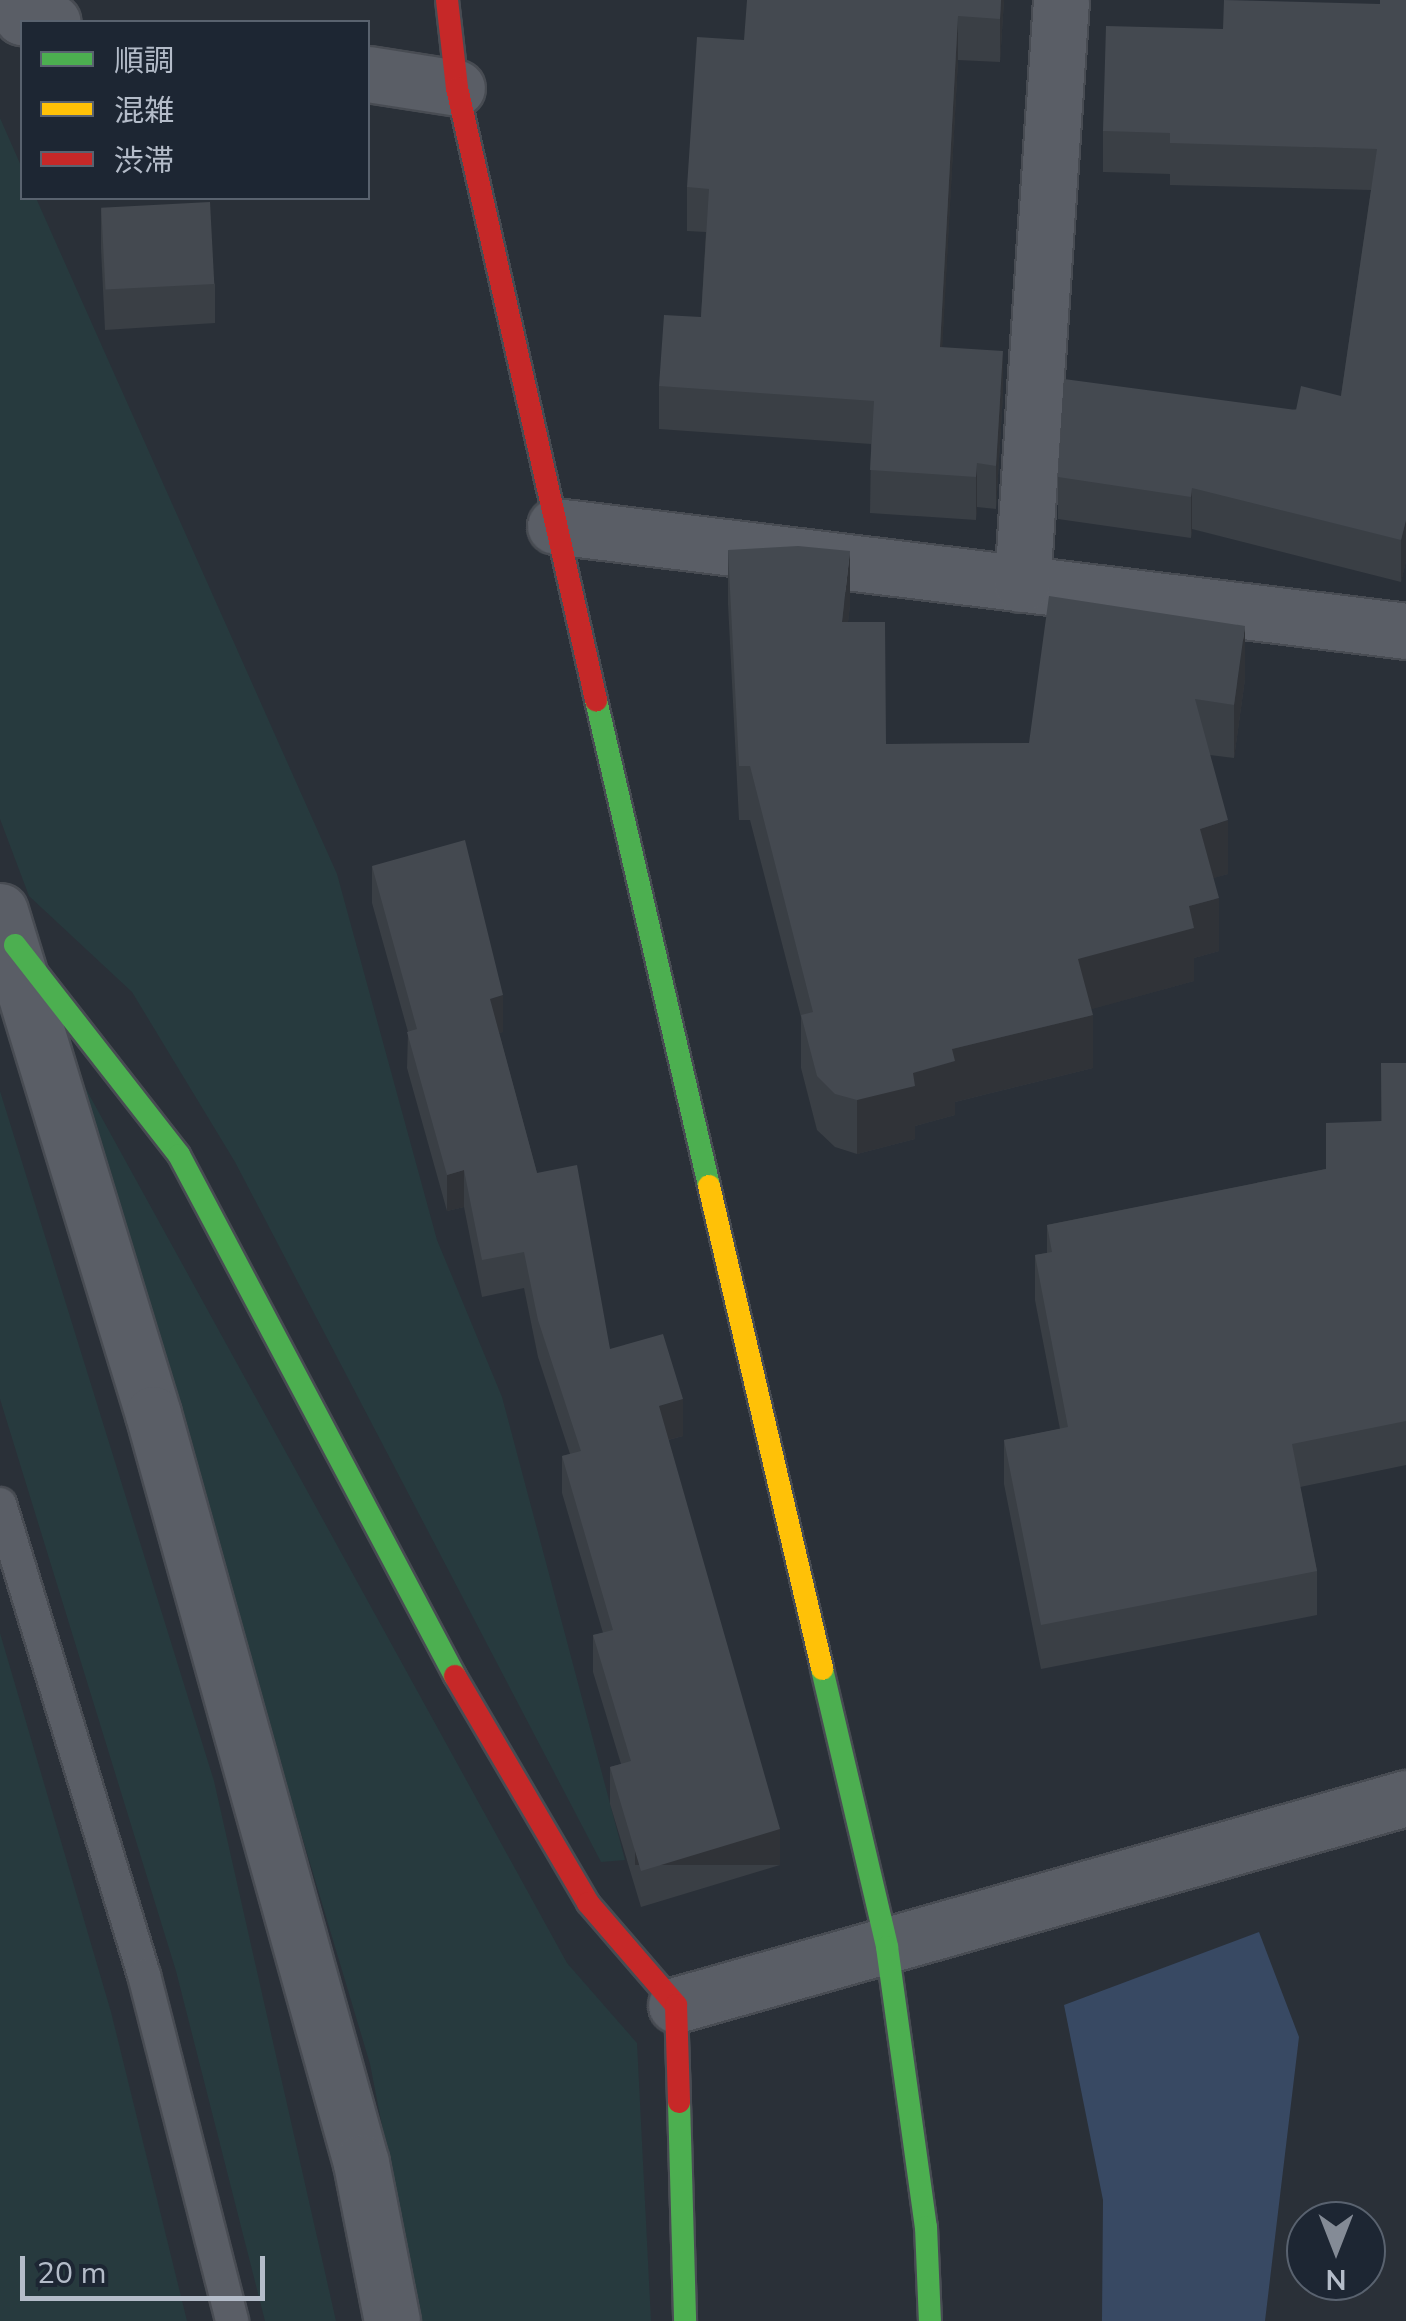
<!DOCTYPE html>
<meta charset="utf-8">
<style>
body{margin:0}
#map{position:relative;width:1406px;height:2321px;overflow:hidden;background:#2a3038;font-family:"Nunito Sans","Noto Sans JP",sans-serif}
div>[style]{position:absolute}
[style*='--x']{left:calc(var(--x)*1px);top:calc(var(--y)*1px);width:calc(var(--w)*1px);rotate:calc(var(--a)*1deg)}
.green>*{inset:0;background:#273a3e}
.water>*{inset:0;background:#384963}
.roads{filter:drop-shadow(2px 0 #484c53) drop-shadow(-2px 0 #484c53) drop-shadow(0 2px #484c53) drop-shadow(0 -2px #484c53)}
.lane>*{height:32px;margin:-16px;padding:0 16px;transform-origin:16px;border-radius:16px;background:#5a5e66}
.street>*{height:55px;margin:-27.5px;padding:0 27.5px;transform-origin:27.5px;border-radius:27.5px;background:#5a5e66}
.fast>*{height:22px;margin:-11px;padding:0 11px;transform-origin:11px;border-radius:11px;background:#4caf50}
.slow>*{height:22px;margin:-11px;padding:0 11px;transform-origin:11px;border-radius:11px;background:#ffc107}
.jam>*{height:22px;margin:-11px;padding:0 11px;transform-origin:11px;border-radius:11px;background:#c62828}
.wall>*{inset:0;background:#3a3f45}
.shaded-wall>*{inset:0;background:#303338;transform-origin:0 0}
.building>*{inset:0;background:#444950;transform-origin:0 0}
span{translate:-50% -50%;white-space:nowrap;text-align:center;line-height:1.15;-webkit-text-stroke:10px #1d2633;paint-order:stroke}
.legend{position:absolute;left:20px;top:20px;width:350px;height:180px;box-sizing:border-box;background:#1d2633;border:2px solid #59626f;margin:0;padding:12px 18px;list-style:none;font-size:30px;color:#b4bcc9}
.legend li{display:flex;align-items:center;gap:20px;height:50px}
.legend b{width:50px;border:2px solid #59626f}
.north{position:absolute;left:1286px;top:2201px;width:100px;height:100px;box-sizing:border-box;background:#1d2633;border:2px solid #59626f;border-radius:50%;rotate:180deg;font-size:28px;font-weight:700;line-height:40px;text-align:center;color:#b4bcc9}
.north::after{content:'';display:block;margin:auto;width:35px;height:45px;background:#848b96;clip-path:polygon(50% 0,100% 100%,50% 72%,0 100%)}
.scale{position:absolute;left:20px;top:2256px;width:245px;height:45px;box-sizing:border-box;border:5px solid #b4bcc9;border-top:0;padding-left:12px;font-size:30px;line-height:35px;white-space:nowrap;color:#b4bcc9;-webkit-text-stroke:8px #1d2633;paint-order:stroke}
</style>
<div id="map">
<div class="green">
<i style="clip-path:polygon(0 118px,22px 168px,22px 198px,36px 198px,337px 874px,437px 1240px,502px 1397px,625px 1860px,601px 1862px,235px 1162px,132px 992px,29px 896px,0 819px)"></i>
<i style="clip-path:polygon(70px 1060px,567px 1963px,637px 2043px,651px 2321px,420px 2321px,370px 2064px)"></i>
<i style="clip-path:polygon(0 1091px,214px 1781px,336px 2321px,265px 2321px,176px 1971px,0 1399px)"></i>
<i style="clip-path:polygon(0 1633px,111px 2012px,187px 2321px,0 2321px)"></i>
</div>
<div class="water">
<i style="clip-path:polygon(1259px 1932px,1299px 2037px,1265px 2321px,1102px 2321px,1103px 2200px,1064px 2005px)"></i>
</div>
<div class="roads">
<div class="lane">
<i style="--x:0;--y:1504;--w:493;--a:73"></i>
<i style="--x:144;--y:1975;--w:357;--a:75.7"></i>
</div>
<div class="street">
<i style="--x:14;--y:0;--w:19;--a:65"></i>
<i style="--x:22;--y:17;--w:31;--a:9"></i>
<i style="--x:368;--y:74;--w:90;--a:8.9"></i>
<i style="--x:555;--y:526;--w:857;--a:7.03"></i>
<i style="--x:1022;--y:584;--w:585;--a:-86.18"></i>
<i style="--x:0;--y:911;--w:526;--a:73.08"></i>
<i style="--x:153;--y:1414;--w:777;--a:74.48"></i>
<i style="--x:361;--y:2163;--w:161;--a:78.9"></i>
<i style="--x:676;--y:2005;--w:759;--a:-15.83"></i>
</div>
<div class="fast">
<i style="--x:596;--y:700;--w:499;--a:76.9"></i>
<i style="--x:15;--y:945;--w:266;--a:52"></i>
<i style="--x:179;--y:1155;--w:590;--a:62.09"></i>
<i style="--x:822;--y:1669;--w:285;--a:76.8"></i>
<i style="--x:887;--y:1947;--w:283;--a:82.1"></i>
<i style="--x:926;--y:2227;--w:94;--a:87.6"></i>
<i style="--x:679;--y:2102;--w:219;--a:88.4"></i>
</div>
<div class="slow">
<i style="--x:709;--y:1186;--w:496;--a:76.8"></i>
</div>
<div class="jam">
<i style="--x:447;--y:0;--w:89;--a:83.5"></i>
<i style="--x:457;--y:88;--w:628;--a:77.2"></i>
<i style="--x:455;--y:1676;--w:263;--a:59.6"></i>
<i style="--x:588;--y:1903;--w:135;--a:49.2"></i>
<i style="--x:676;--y:2005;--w:97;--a:88.2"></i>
</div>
</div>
<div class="wall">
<i style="clip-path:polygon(1004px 0,1000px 62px,958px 60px,942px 347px,1003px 394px,996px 509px,977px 507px,976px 520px,870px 513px,871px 444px,659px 429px,659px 386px,701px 317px,706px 232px,687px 231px,687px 187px,744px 40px)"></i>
<i style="clip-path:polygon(1406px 0,1406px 561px,1401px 582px,1192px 529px,1191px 538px,1058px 519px,1058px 477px,1341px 396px,1371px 190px,1170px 185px,1170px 174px,1103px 172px,1103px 131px,1223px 29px)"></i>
<i style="clip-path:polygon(101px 209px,215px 284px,215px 323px,105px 330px,101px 249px)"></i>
<i style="clip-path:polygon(728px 550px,850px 605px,848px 622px,886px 744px,1029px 743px,1245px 679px,1234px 758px,1210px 755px,1228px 874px,1213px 878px,1219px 951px,1194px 958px,1194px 981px,1091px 1009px,1093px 1068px,955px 1102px,955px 1115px,915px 1126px,915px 1139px,857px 1154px,835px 1147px,817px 1130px,801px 1068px,801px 1017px,750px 820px,739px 820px,728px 604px)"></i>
<i style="clip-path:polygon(372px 866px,503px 1032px,499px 1033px,537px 1173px,610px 1349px,683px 1436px,668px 1440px,780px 1865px,641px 1907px,610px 1804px,610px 1767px,621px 1764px,593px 1672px,593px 1635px,603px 1633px,562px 1493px,562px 1456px,570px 1454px,538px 1357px,524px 1288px,482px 1297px,464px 1207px,447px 1211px,407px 1068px,408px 1032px,372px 903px)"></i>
<i style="clip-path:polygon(1381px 1063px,1406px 1063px,1406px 1465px,1300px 1487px,1317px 1571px,1317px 1615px,1041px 1669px,1004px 1484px,1004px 1440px,1060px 1429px,1035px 1300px,1035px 1255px,1047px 1253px,1047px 1225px,1326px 1169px,1381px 1121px)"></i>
</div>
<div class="shaded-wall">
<i style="clip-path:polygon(1001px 0,1004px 0,1000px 62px,1000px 19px)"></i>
<i style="clip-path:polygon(958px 16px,958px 60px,940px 390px,940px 347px)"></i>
<i style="clip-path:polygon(1003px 351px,1003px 394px,996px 509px,996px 466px)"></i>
<i style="clip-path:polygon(977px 463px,977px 507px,976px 520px,976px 477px)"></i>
<i style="clip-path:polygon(1192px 488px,1192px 529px,1191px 538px,1191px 497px)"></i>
<i style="clip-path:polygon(1406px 520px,1406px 561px,1401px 582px,1401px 540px)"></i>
<i style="clip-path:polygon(850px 551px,850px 605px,842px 676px,842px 622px)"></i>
<i style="clip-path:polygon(1245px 626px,1245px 679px,1234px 758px,1234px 705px)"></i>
<i style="clip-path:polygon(1228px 820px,1228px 874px,1200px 882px,1200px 829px)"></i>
<i style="clip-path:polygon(1219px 898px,1219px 951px,1194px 958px,1194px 981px,1078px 1013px,1078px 959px,1189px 906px)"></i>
<i style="clip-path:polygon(503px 995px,503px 1032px,490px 1035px,490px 999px)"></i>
<i style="clip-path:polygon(1093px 1015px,1093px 1068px,955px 1102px,955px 1115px,915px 1126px,915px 1139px,857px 1154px,857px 1100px,913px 1073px,952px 1049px)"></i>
<i style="clip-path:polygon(464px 1170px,464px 1207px,447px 1211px,447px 1175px)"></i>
<i style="clip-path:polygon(683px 1399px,683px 1436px,659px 1442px,659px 1406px)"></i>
<i style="left:780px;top:1829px;width:36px;height:145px;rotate:90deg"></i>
</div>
<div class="building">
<i style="clip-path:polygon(747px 0,1001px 0,1000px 19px,958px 16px,940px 347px,1003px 351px,996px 466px,977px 463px,976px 477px,870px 470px,874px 401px,659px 386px,664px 315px,701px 317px,709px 189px,687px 187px,697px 37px,744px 40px)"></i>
<i style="clip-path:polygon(1224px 0,1380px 4px,1380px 0,1406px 0,1406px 520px,1401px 540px,1192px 488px,1191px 497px,1058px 477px,1064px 379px,1296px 410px,1301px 386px,1341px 396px,1377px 149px,1170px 143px,1170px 133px,1103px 131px,1106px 26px,1223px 29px)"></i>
<i style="left:210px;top:202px;width:82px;height:109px;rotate:87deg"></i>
<i style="clip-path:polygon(798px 546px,850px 551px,842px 622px,885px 622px,886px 744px,1029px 743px,1049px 596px,1245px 626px,1234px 705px,1195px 699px,1228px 820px,1200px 829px,1219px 898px,1189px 906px,1194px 928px,1078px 959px,1093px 1015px,952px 1049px,955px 1061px,913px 1073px,915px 1086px,857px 1100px,835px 1094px,817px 1076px,801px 1015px,813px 1012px,750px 766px,739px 766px,728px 550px)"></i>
<i style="clip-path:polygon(465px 840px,503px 995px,490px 999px,537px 1173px,577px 1165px,610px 1349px,663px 1334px,683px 1399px,659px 1406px,780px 1829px,641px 1871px,610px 1767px,631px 1761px,593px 1635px,613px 1630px,562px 1456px,581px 1451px,538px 1320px,524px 1252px,482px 1260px,464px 1170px,447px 1175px,407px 1032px,417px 1029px,372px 866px)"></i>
<i style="clip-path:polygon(1381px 1063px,1406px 1063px,1406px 1421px,1292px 1444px,1317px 1571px,1041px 1625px,1004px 1440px,1068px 1427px,1035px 1255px,1052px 1252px,1047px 1225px,1326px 1169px,1326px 1123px,1382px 1121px)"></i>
</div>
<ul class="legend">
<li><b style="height:12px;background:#4caf50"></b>順調</li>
<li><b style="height:12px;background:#ffc107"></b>混雑</li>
<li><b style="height:12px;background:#c62828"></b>渋滞</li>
</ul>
<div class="north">N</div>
<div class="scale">20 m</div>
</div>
